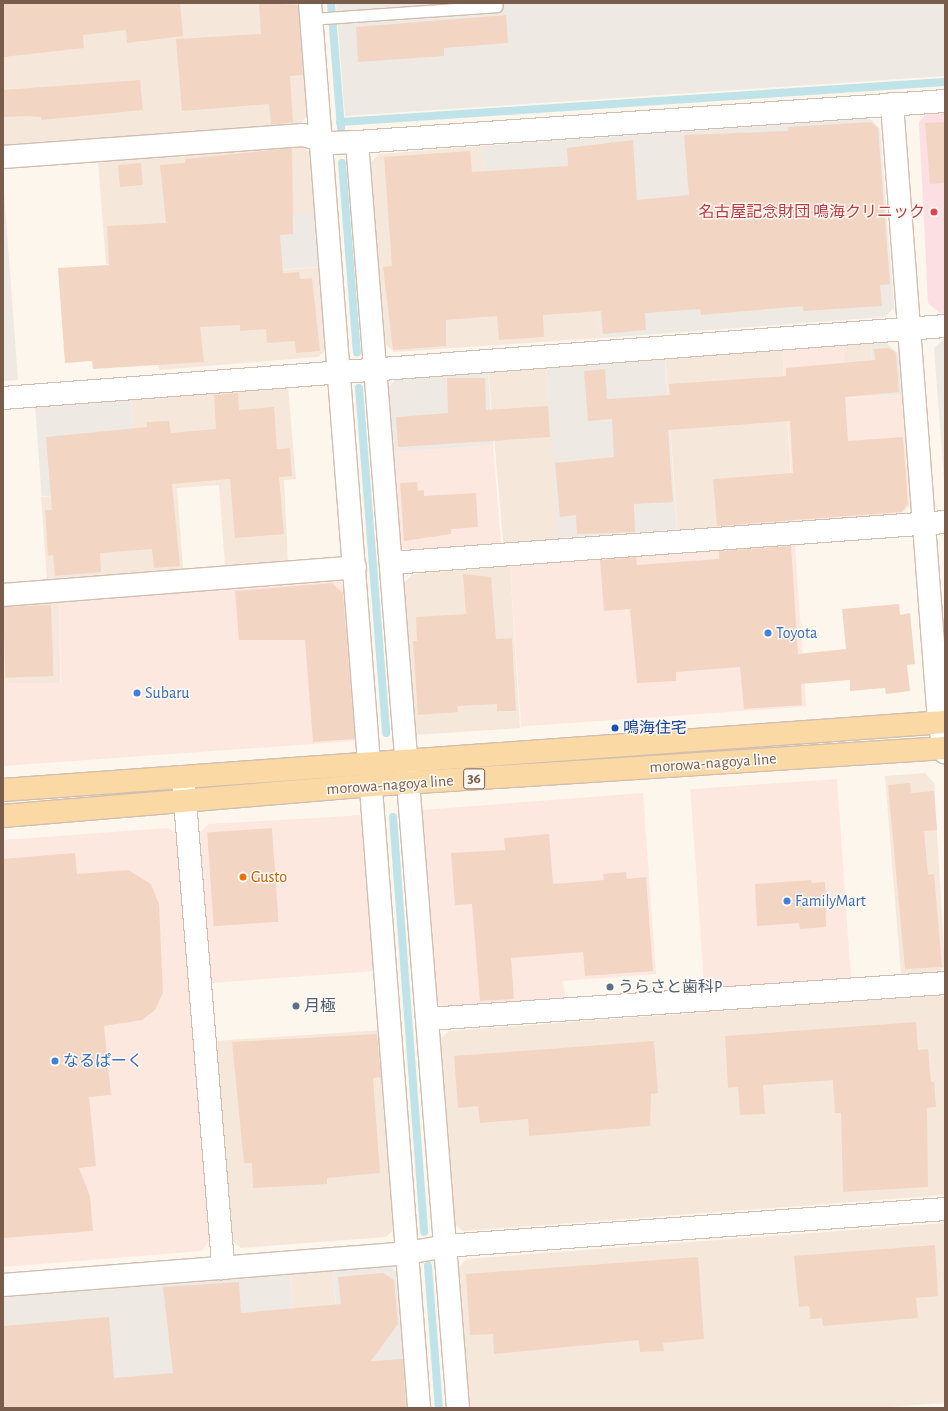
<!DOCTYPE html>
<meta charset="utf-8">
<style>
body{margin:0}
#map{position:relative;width:948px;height:1411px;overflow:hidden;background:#fdf6ec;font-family:"Alegreya Sans","Noto Sans JP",sans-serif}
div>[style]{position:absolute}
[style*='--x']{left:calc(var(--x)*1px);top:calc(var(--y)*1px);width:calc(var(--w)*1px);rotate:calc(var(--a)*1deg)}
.residential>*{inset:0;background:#f5e8da;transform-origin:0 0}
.commercial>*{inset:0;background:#fde8e0;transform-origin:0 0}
.industrial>*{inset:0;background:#efe9e4;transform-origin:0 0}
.medical>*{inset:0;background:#fbdfe3}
.stream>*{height:8px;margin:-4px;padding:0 4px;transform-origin:4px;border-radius:4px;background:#bfe3e8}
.building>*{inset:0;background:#f3d5c3;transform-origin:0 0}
.roads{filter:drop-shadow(1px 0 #d1beb0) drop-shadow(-1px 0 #d1beb0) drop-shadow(0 1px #d1beb0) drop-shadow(0 -1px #d1beb0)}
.lane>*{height:11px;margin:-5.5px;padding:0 5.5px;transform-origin:5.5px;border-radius:5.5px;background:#fff}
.street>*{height:22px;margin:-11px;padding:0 11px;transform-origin:11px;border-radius:11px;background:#fff}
.primary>*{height:22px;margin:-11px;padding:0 11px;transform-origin:11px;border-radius:11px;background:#fbd9a5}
.dots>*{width:11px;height:11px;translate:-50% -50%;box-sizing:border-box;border:2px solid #fffaf3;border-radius:50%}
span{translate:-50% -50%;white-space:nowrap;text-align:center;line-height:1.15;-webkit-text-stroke:3px #fffaf3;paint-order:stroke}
.shield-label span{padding:1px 3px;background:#fffaf3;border:1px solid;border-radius:3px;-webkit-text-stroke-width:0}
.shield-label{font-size:15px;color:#7a5c4d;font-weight:700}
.health-label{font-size:16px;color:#be3a42}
.right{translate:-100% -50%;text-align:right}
.shop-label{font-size:16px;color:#366cbe}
.left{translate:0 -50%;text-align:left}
.transit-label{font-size:16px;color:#164399}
.street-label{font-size:16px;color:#7a5c4d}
.food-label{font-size:16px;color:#c56008}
.service-label{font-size:16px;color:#4e5e75}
.frame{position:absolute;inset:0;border:4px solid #7a5c4d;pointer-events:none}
</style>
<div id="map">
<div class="residential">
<i style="clip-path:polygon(3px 3px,299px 3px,308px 114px,300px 125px,3px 147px)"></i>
<i style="clip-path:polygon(301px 146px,312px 154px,317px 212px,212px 275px,321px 267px,328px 348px,318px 357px,159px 370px,149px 262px,106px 264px,98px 162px)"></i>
<i style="clip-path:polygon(482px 146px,492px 264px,594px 256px,601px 338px,394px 352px,384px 343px,369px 164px,379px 154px)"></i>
<i style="left:871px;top:341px;width:55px;height:28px;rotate:87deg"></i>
<i style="left:782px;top:348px;width:175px;height:117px;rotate:86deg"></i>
<i style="left:546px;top:366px;width:174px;height:58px;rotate:85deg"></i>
<i style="clip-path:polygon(288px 387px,296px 479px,284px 480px,288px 562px,225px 566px,219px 485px,177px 488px,183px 569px,47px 579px,41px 497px,137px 490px,131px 399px)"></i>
<i style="clip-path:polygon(510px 566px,520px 728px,415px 735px,403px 584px,413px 574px)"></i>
<i style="left:59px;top:599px;width:84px;height:56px;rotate:89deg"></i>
<i style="clip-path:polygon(925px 773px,934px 783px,945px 966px,937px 973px,901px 975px,885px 776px)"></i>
<i style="clip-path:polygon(941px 995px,945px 998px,945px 1195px,463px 1231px,453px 1223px,438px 1041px,449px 1031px)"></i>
<i style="clip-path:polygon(382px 1030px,395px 1229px,386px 1237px,241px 1248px,232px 1241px,216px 1041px)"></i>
<i style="clip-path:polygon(945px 1223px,945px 1403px,873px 1408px,468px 1408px,458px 1269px,466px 1259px)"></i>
<i style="left:333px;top:1269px;width:90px;height:43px;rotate:86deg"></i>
</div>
<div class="commercial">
<i style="clip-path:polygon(843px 344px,846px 398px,902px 395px,911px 505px,899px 516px,795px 523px,782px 348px)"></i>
<i style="clip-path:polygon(493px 445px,501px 543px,409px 552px,400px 544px,393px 452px)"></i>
<i style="left:795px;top:544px;width:163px;height:286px;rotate:86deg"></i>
<i style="clip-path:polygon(337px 579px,346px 586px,355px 741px,3px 766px,3px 603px,7px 683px,61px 683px,59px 599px)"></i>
<i style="left:837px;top:779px;width:201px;height:147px;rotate:86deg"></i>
<i style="clip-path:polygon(643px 793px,656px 974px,563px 981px,565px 998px,444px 1008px,436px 1001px,421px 810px)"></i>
<i style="clip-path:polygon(364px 815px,376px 971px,211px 983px,199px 833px,209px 824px)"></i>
<i style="clip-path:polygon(168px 828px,176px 834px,210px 1240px,202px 1251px,3px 1267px,3px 840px)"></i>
</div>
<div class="industrial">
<i style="clip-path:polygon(336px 3px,945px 3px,945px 76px,345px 116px)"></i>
<i style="clip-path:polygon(870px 118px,880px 129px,894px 308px,885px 317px,601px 338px,594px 256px,492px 264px,482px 146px)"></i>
<i style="clip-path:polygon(3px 177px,18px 380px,3px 381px)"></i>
<i style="left:317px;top:212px;width:55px;height:108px;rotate:86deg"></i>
<i style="clip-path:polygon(945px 338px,945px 493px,934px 348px)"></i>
<i style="clip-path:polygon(883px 340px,899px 354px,902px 395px,874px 396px,871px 341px)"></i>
<i style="left:665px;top:358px;width:172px;height:119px;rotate:86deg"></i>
<i style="clip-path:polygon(488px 371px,493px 445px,393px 452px,387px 389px,396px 379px)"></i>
<i style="left:131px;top:399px;width:91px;height:96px;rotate:86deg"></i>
<i style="clip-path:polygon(390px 1266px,399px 1275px,409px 1408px,3px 1408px,3px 1295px,290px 1273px,297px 1361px,340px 1359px,333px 1269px)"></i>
</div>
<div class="medical">
<i style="clip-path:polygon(945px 112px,945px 313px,940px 313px,928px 303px,919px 122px,926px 114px)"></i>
</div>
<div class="stream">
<i style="--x:331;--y:3;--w:125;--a:85.4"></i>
<i style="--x:340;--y:122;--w:606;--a:-3.78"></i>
<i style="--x:342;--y:163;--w:190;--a:85.5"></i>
<i style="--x:359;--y:388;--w:346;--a:85.5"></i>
<i style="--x:393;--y:817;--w:416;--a:85.7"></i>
<i style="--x:428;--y:1266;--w:142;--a:85.6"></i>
</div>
<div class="building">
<i style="clip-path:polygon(3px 3px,180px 3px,183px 36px,127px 43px,126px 30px,83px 35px,84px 48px,3px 57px)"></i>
<i style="clip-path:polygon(259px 3px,298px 5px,303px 75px,290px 76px,293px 122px,271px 125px,269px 104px,182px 111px,176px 39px,261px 34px)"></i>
<i style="clip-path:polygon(506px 15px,508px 43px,444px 48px,444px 56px,358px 62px,356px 27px)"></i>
<i style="clip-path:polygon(140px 80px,143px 110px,41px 120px,41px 117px,28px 116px,3px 117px,3px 90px)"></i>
<i style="clip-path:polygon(871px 122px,878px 128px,890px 284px,880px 285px,882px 306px,803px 311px,803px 306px,701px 315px,700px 309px,645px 313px,646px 330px,603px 334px,601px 311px,543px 315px,544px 337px,499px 340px,497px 316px,446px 320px,446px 346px,393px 350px,383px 267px,392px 266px,384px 157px,470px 151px,472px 172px,537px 168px,568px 166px,567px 148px,633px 140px,637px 200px,689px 195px,684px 135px,788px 131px,788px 127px)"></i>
<i style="clip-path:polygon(945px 122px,945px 183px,930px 184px,925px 123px)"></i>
<i style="clip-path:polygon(292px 148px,293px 234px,280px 235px,283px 273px,299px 272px,300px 279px,312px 278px,320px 351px,296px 353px,295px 341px,267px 343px,266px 329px,240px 331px,240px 325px,200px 327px,204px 362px,93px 369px,92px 361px,65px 363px,58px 268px,109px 265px,107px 226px,166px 223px,160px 165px,185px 163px,185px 159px)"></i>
<i style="left:141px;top:163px;width:22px;height:23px;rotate:85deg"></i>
<i style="clip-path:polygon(889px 348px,896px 353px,899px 392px,845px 397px,848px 441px,903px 437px,908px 504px,902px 512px,717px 526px,713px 479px,793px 473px,790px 421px,668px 430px,673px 502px,634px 504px,635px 532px,577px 534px,576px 515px,560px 517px,555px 463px,614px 457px,612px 419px,588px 421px,584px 371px,605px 369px,607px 399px,670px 395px,669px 384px,786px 376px,786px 368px,875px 360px,874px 349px)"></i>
<i style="clip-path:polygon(447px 378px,485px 378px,486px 410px,548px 406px,550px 437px,398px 447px,396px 417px,448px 413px)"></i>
<i style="clip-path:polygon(238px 393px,239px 410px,274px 407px,277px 449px,290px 448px,292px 476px,279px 477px,284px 534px,235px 538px,230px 479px,172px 484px,180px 566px,154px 568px,152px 549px,100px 553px,101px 572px,55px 576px,53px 555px,48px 556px,45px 510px,52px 510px,46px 437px,147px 427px,147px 422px,169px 421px,171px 433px,216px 429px,214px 395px)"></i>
<i style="clip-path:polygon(417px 482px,418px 491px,424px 490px,424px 496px,476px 493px,478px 527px,451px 529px,451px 534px,404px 541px,400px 483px)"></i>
<i style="clip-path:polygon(791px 546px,798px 654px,846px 649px,842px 609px,899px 604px,900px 615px,910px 613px,915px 664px,907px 665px,910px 691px,886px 694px,885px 688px,850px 691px,850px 680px,801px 684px,802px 705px,744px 709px,740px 667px,676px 672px,676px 681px,637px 683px,630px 609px,604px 611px,600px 560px,636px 557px,637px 565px,719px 559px,719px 551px)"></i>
<i style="clip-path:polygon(463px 574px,491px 577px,496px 639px,512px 638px,516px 711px,497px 711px,497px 704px,457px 706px,458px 712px,418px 715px,413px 641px,417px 641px,416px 617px,466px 614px)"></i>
<i style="clip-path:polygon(332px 583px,343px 593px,355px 739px,313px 742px,305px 640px,239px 640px,235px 591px)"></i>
<i style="left:51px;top:605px;width:71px;height:48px;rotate:88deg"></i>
<i style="clip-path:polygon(910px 783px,911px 793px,934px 791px,937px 830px,924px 831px,928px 875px,934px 874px,942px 967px,905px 969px,888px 785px)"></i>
<i style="left:272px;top:828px;width:94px;height:65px;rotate:86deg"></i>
<i style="clip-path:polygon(549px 834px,553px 884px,604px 880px,603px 874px,626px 872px,627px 879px,646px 877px,653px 971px,585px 976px,583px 952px,511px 958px,514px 999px,480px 1001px,472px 904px,455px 905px,451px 853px,505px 850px,504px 838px)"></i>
<i style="clip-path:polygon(75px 853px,77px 874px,128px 870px,151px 884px,159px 904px,163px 993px,155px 1010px,142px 1020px,104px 1026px,111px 1095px,89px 1097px,96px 1166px,79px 1168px,90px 1196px,93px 1231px,3px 1238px,3px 859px)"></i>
<i style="clip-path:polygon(811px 880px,812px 883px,825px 882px,826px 927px,800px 929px,799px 923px,757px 926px,755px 884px)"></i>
<i style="clip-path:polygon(916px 1022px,918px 1050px,928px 1049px,931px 1082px,934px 1082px,936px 1107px,927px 1108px,928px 1187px,843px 1192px,841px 1113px,835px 1113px,833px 1080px,763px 1085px,765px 1114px,740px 1115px,738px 1087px,728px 1088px,725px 1036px)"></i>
<i style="clip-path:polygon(377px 1034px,381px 1077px,373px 1078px,380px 1173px,327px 1178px,327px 1184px,253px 1188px,252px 1163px,244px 1163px,232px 1042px)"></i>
<i style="clip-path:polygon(654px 1041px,658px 1093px,651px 1094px,650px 1126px,529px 1136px,528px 1119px,480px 1123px,478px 1106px,458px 1108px,454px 1056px)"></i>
<i style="clip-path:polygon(935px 1245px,938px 1296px,916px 1298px,918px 1318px,823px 1326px,822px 1318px,810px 1319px,809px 1306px,799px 1307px,794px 1256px)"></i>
<i style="clip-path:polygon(698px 1257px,704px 1339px,663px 1343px,664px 1351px,640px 1352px,639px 1340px,494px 1354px,493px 1334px,470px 1335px,466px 1274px)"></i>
<i style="clip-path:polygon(383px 1273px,394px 1280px,398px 1324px,371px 1361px,403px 1359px,406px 1408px,3px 1408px,3px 1326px,109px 1317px,114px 1378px,173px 1373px,163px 1287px,239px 1282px,241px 1313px,341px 1304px,338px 1277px)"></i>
</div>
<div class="roads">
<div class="lane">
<i style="--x:311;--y:19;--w:186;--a:-4"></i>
</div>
<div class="street">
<i style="--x:310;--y:3;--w:1409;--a:85.56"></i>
<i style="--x:892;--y:104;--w:620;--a:85.65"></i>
<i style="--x:939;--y:722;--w:31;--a:79"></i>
<i style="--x:357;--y:142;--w:1270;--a:85.44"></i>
<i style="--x:3;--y:157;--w:301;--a:-4.2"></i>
<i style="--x:303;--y:135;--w:29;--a:16"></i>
<i style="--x:331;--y:143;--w:26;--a:-2"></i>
<i style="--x:357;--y:142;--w:589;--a:-3.99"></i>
<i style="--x:3;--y:398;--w:945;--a:-4.37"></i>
<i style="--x:391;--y:563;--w:556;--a:-4.23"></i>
<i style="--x:3;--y:595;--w:353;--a:-4.5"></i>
<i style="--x:183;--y:777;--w:493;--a:85.3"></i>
<i style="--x:428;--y:1019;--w:518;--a:-3.98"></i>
<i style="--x:3;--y:1285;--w:405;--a:-4.5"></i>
<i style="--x:407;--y:1253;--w:39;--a:-10"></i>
<i style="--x:445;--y:1246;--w:501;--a:-4.23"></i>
</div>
<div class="primary">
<i style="--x:3;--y:790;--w:944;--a:-4.13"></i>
<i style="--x:3;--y:816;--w:370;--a:-4.8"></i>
<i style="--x:372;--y:785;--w:574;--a:-3.69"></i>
</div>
</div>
<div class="dots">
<i style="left:934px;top:212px;background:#e0444e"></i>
<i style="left:768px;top:633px;background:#3f7fe0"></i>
<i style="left:137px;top:693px;background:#3f7fe0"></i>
<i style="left:615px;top:728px;background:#1a4fb4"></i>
<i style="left:243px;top:877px;background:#e8710a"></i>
<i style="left:787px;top:901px;background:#3f7fe0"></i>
<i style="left:610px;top:987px;background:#5c6f8a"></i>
<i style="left:296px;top:1006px;background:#5c6f8a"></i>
<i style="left:55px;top:1061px;background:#3f7fe0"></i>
</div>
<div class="shield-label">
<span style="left:474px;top:779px">36</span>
</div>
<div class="health-label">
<span class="right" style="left:925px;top:212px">名古屋記念財団 鳴海クリニック</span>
</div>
<div class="shop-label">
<span class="left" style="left:776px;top:633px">Toyota</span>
<span class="left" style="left:145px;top:693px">Subaru</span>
<span class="left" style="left:795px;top:901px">FamilyMart</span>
<span class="left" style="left:63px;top:1061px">なるぱーく</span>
</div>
<div class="transit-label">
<span class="left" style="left:623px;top:728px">鳴海住宅</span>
</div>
<div class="street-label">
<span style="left:713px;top:763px;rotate:-4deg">morowa-nagoya line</span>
<span style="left:390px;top:785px;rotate:-4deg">morowa-nagoya line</span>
</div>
<div class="food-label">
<span class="left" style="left:251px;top:877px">Gusto</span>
</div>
<div class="service-label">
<span class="left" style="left:618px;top:987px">うらさと歯科P</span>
<span class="left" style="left:304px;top:1006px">月極</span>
</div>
<div class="frame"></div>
</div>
